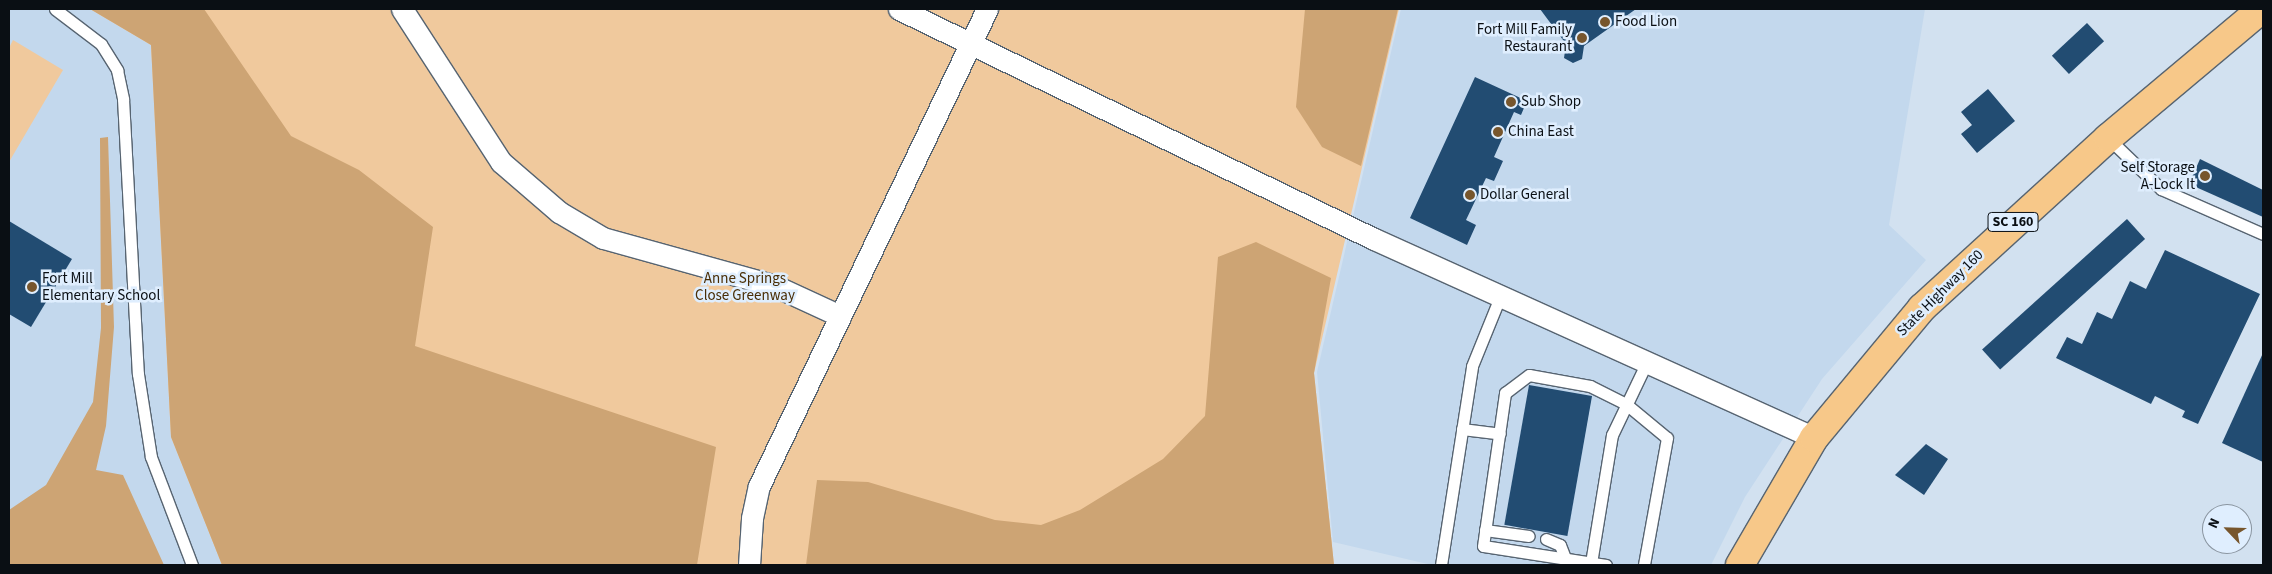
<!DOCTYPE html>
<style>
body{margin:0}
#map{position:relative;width:2272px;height:574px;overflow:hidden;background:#d2e1f0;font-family:"Source Sans 3",sans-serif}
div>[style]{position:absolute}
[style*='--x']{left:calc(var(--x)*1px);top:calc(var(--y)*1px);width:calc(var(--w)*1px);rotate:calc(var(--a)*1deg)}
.built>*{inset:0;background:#c3d8ed}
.green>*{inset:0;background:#f0c99d}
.forest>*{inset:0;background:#cda474}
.building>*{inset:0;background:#224c72;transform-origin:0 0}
.roads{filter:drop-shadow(1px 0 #576471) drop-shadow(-1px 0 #576471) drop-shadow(0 1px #576471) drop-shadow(0 -1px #576471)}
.service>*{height:11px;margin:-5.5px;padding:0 5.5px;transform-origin:5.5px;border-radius:5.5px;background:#fff}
.minor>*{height:21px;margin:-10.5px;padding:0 10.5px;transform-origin:10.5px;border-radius:10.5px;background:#fff}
.primary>*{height:28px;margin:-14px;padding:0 14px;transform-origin:14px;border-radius:14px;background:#f7c889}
.dots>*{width:14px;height:14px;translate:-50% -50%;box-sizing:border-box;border:2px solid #dfeefe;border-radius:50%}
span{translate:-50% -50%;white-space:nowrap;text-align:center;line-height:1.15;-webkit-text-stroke:5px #dfeefe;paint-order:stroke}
.shield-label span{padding:1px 4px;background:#dfeefe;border:1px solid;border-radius:4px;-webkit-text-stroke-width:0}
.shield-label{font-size:14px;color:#0a0f14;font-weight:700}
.poi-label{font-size:15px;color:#0a0f14}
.left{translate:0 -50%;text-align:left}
.right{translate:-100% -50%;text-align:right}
.park-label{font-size:15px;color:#492d05}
.street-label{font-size:15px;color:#0a0f14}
.frame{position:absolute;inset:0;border:10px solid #0a0f14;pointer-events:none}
.north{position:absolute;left:2202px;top:504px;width:50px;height:50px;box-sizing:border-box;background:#dfeefe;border:1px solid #8a95a0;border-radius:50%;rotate:294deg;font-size:14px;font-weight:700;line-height:20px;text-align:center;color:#0a0f14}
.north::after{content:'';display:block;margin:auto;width:18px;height:22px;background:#77562d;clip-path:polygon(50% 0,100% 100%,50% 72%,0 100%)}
</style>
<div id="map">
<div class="built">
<i style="clip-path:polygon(9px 9px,90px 9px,151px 45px,171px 437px,222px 565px,9px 565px)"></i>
<i style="clip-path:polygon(1401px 9px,1925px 9px,1889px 225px,1926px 260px,1822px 379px,1745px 497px,1711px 565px,1432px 565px,1333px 542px,1317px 372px)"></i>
</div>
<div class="green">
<i style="clip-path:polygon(90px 9px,1399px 9px,1314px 373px,1334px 565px,222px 565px,171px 437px,151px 45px)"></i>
<i style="clip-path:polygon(13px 40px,63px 70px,9px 162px,9px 48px)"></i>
</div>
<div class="forest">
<i style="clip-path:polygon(90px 9px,204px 9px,291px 136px,359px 170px,433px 227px,415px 346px,716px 447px,697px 565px,222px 565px,171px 437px,151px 45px)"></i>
<i style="clip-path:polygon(1305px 9px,1398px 9px,1361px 166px,1322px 147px,1296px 107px)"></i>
<i style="clip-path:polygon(108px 137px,114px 327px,106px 426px,96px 470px,123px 475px,164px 565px,9px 565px,9px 510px,46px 485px,93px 402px,101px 328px,100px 138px)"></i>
<i style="clip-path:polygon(1256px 242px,1331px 278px,1314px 373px,1334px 565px,806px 565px,817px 480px,868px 482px,995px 520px,1041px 525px,1080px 510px,1163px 459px,1205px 416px,1218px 257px)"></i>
</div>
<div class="building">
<i style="clip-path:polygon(1540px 9px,1636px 9px,1584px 46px,1582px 59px,1573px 63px,1564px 58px,1566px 44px)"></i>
<i style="left:2087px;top:23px;width:25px;height:48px;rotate:47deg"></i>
<i style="clip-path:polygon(1475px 77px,1527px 101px,1521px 115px,1514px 112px,1494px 157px,1503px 161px,1494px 181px,1486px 178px,1466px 220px,1476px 225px,1467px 245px,1410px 218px)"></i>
<i style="clip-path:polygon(1988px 89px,2015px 121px,1977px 153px,1961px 134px,1972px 125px,1961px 112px)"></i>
<i style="clip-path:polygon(2200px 159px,2263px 190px,2263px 217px,2189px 184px)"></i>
<i style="left:2127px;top:219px;width:27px;height:195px;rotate:48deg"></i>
<i style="clip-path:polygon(9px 221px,72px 259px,31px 327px,9px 314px)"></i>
<i style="clip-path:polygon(2165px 250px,2260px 294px,2198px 424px,2182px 417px,2185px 411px,2155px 396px,2151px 404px,2056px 358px,2067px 337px,2082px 344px,2097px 312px,2112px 319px,2130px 281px,2146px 289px)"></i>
<i style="clip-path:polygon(2263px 353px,2263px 462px,2222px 443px)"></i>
<i style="left:1529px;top:385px;width:64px;height:142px;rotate:10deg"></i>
<i style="clip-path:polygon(1926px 444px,1948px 459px,1924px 495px,1895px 475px)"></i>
</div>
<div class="roads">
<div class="service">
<i style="--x:55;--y:9;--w:58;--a:37.3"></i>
<i style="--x:101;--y:44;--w:31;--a:58"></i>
<i style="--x:117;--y:70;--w:30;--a:78"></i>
<i style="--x:123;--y:99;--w:275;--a:86.9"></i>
<i style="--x:138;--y:374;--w:84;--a:81.1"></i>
<i style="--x:151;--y:457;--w:116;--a:69.2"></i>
<i style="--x:2108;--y:138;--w:74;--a:43.9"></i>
<i style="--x:2161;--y:189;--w:111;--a:23.8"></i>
<i style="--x:1462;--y:429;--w:38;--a:7"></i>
<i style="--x:1485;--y:530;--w:44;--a:7.8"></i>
<i style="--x:1546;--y:539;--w:15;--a:23"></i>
<i style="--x:1560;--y:545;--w:14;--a:69"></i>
<i style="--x:1591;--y:563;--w:130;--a:-80.7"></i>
<i style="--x:1612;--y:435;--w:81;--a:-64.4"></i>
<i style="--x:1441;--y:565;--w:201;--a:-81.1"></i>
<i style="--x:1472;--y:366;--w:74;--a:-67.9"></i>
<i style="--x:1606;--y:565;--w:124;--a:-171.2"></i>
<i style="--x:1483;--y:546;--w:155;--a:-81.8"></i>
<i style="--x:1505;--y:393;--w:30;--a:-37"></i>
<i style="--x:1529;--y:375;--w:62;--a:10.2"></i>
<i style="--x:1590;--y:386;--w:40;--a:26.6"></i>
<i style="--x:1626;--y:404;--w:53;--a:39.7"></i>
<i style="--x:1667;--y:438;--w:129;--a:100.3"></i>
</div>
<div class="minor">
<i style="--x:402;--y:9;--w:182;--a:57.1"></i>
<i style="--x:501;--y:162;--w:77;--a:40.8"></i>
<i style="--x:559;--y:212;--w:51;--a:30.6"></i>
<i style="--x:603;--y:238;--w:176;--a:15.5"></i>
<i style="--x:773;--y:285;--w:74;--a:24.8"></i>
<i style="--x:899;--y:9;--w:528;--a:25.84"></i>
<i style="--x:1374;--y:239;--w:483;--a:24.3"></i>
<i style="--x:749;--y:565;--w:47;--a:-86.3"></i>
<i style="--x:752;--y:518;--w:33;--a:-78"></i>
<i style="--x:759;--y:486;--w:529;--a:-64.45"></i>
</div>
<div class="primary">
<i style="--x:1740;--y:565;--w:147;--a:-59.8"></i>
<i style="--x:1814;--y:438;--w:169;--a:-50.3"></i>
<i style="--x:1922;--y:308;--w:252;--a:-42.4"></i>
<i style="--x:2108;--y:138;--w:201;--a:-40"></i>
</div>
</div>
<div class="dots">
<i style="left:1605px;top:22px;background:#77562d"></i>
<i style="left:1582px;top:38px;background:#77562d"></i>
<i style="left:1511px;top:102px;background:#77562d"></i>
<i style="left:1498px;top:132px;background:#77562d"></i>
<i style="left:2205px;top:176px;background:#77562d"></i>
<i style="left:1470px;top:195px;background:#77562d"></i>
<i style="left:32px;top:287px;background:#77562d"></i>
</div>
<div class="shield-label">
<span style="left:2013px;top:222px">SC 160</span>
</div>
<div class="poi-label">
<span class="left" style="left:1615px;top:22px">Food Lion</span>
<span class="right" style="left:1572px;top:38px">Fort Mill Family<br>Restaurant</span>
<span class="left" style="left:1521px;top:102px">Sub Shop</span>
<span class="left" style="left:1508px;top:132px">China East</span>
<span class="right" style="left:2195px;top:176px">Self Storage<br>A-Lock It</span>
<span class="left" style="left:1480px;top:195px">Dollar General</span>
<span class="left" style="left:42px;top:287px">Fort Mill<br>Elementary School</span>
</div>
<div class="park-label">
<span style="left:745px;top:287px">Anne Springs<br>Close Greenway</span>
</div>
<div class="street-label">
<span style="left:1940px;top:293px;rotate:-45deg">State Highway 160</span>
</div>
<div class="frame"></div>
<div class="north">N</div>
</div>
